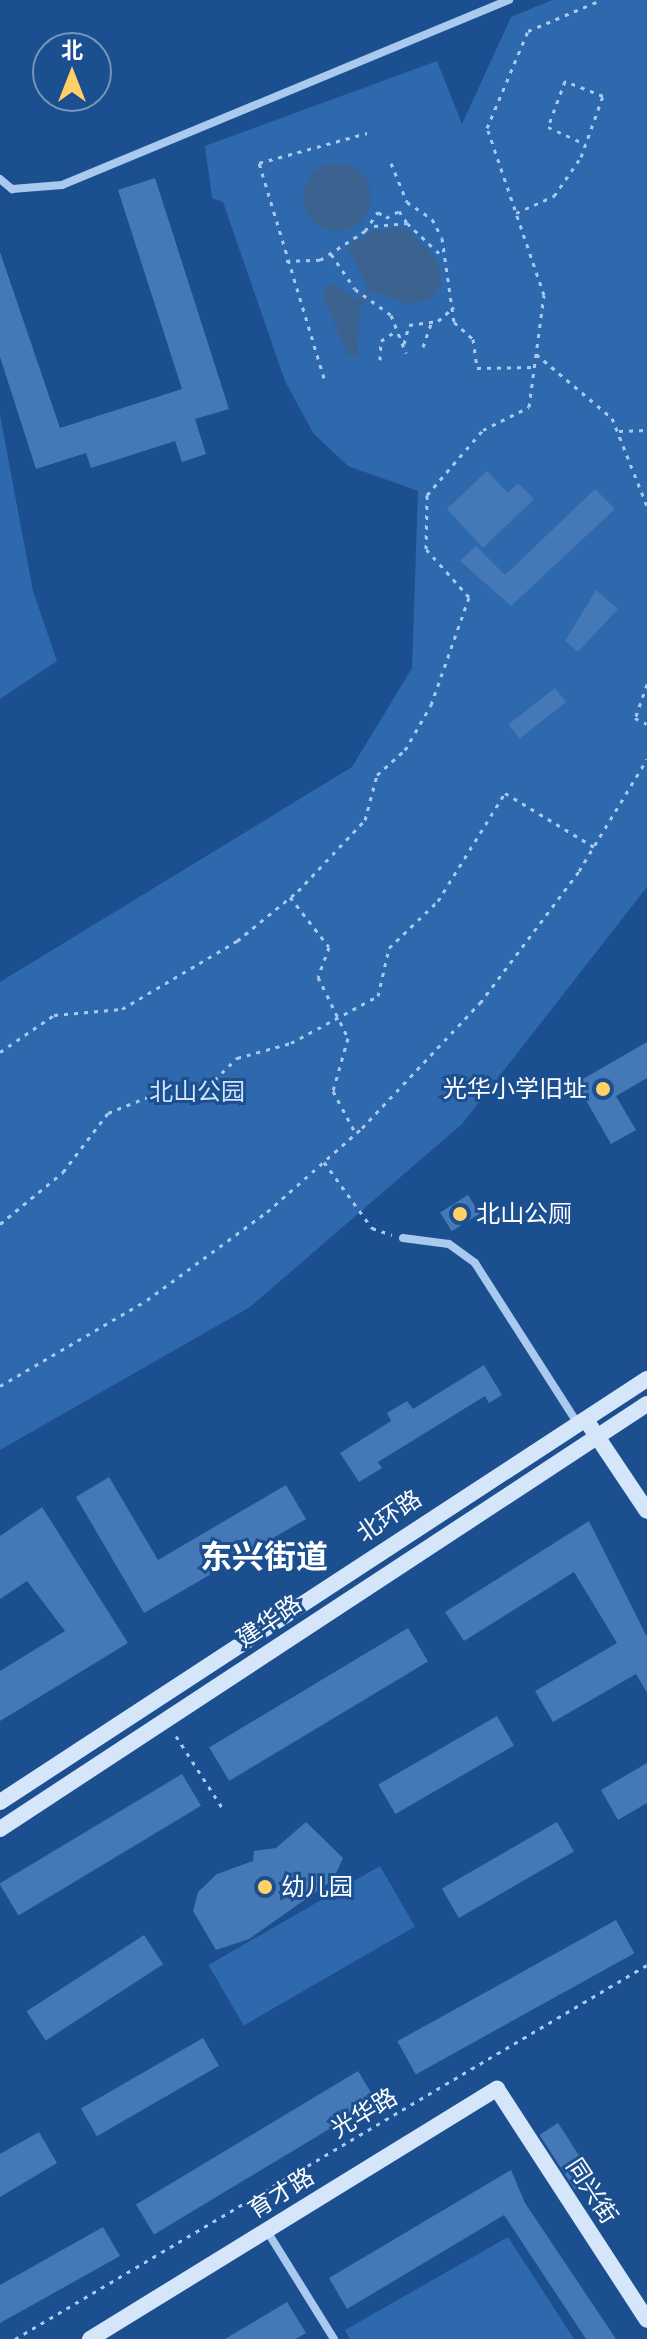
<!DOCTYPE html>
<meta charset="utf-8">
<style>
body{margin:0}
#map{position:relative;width:647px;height:2339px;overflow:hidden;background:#1b4f8f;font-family:"PT Sans","Noto Sans SC",sans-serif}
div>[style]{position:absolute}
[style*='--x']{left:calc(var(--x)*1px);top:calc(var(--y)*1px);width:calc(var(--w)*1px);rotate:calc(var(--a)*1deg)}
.green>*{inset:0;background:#2e69ad;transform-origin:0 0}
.water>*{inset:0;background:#3c6290}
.round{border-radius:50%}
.building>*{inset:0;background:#4478b7;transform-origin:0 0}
.path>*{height:3px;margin-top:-1.5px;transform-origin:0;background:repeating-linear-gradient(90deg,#a9c9ee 0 4px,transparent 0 10px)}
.street>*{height:8px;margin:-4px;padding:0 4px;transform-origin:4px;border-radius:4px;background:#a9c9ee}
.secondary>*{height:16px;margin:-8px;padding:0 8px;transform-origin:8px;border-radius:8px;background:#d6e6fa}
.dots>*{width:22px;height:22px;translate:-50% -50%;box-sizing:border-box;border:4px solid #1b4f8f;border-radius:50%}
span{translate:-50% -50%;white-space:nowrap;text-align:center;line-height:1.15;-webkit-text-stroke:6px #1b4f8f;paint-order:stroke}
.poi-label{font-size:24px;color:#fff}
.right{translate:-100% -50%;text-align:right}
.left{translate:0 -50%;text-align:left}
.park-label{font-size:24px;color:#cfe3fa}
.street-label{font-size:24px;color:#fff}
.district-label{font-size:32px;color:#fff;font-weight:700}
.north{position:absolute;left:32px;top:32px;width:80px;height:80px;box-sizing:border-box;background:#1b4f8f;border:2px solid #7695bc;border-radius:50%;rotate:0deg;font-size:22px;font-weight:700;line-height:32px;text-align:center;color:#fff}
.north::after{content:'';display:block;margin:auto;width:28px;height:36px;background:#ffd166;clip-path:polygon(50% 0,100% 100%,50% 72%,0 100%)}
</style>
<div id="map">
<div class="green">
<i style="clip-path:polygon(552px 0,647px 0,647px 887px,462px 1124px,250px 1307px,0 1450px,0 982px,352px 767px,412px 668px,418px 491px,348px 466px,313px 433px,285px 381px,223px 202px,212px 198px,205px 146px,437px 61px,462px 124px,511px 17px)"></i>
<i style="clip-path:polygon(0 415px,33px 591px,57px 661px,0 699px)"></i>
<i style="left:380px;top:1866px;width:70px;height:198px;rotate:60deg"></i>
<i style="clip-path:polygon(508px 2237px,574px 2339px,350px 2339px,345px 2330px)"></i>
</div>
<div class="water">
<i class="round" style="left:303px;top:163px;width:68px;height:68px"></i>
<i style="clip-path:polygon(405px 227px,438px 261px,442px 285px,429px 300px,408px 304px,372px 291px,359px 309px,358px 356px,347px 355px,322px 292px,329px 282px,359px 300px,368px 288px,348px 247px,372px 231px)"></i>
</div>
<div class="building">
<i style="clip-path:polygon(155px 178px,229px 409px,195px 419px,206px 454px,182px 462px,175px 441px,91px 468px,86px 453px,36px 469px,0 357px,0 252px,60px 428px,182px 389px,118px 190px)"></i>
<i style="clip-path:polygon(487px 471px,508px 493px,518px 483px,534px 499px,483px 548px,447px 509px)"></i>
<i style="clip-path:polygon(595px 489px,615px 509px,511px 606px,460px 561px,476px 546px,505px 575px)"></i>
<i style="clip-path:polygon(596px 590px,618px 609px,578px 652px,565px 641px)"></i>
<i style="left:555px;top:688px;width:18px;height:59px;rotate:52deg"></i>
<i style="clip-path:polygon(647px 1042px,647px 1078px,616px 1096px,636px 1130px,611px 1144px,576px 1083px)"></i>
<i style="left:468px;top:1195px;width:22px;height:33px;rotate:58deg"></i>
<i style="clip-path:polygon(484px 1365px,502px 1395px,489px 1403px,485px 1396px,378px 1462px,382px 1468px,359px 1482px,340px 1453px,391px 1421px,387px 1413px,407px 1401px,413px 1409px)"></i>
<i style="clip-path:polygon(109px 1477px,158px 1560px,286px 1485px,306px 1519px,144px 1613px,76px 1497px)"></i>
<i style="clip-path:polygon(42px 1507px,128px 1643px,0 1721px,0 1671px,65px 1631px,27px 1581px,0 1599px,0 1536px)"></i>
<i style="clip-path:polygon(589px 1521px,647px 1637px,647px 1693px,636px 1674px,553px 1722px,535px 1691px,617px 1643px,574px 1572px,464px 1641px,445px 1612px)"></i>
<i style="left:408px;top:1628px;width:39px;height:232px;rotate:59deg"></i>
<i style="left:497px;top:1716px;width:34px;height:137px;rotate:60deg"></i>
<i style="clip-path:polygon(647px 1763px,647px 1803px,618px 1820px,601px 1790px)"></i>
<i style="left:182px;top:1774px;width:37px;height:213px;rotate:59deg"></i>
<i style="clip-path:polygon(306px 1822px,343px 1858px,333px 1880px,249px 1939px,216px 1950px,193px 1911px,198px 1892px,217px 1874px,253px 1861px,254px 1851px,276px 1848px)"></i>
<i style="left:557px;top:1822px;width:34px;height:133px;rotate:60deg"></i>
<i style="left:616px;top:1920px;width:38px;height:250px;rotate:61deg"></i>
<i style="left:144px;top:1935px;width:35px;height:140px;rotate:57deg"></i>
<i style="left:203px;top:2038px;width:32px;height:141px;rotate:60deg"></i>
<i style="left:358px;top:2071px;width:35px;height:259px;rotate:59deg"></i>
<i style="left:558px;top:2123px;width:67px;height:22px;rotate:57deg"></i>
<i style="clip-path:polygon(39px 2132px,57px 2163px,0 2197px,0 2154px)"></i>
<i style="clip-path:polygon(511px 2170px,525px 2203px,616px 2339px,586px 2339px,504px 2215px,347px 2309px,329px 2278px)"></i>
<i style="clip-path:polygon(103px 2227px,120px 2256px,0 2323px,0 2285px)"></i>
<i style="clip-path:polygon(287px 2302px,306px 2333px,296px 2339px,225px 2339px)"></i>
</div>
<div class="path">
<i style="--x:391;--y:163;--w:42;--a:67.7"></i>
<i style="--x:407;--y:202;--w:30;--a:34"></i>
<i style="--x:432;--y:219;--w:21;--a:62"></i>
<i style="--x:442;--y:238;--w:85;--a:81.9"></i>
<i style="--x:454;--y:322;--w:25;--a:42"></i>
<i style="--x:473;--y:339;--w:29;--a:82"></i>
<i style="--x:477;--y:368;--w:57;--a:-1"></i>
<i style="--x:516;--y:213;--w:42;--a:-24.1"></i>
<i style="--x:554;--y:196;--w:47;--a:-55.3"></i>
<i style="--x:581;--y:157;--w:65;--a:-70.2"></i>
<i style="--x:603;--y:96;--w:41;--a:-158.5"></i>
<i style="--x:565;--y:81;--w:49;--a:110.3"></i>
<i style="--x:548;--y:127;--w:41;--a:24.7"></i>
<i style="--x:374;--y:226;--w:33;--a:-5"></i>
<i style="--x:407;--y:223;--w:48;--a:43.3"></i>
<i style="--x:331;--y:254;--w:42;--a:55.6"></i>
<i style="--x:355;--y:289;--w:44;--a:35.8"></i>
<i style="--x:391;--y:315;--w:41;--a:68.5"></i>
<i style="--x:286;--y:261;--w:34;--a:-2"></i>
<i style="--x:320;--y:260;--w:54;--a:-32.8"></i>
<i style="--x:365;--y:231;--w:23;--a:-56"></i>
<i style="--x:378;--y:212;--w:10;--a:37"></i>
<i style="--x:386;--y:218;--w:15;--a:-28"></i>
<i style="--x:399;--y:211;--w:14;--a:56"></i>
<i style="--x:404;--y:344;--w:20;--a:-75"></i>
<i style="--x:409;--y:325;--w:29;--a:-8"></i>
<i style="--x:438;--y:321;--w:21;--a:-41"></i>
<i style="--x:423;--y:347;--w:28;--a:-71"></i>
<i style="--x:536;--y:354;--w:99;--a:40.1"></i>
<i style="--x:612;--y:418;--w:95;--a:68.3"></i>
<i style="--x:380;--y:360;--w:19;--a:-87"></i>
<i style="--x:381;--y:341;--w:18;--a:-34"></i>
<i style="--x:324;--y:378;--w:225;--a:-106.8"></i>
<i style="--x:259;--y:163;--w:112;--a:-15.5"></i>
<i style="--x:619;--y:431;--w:28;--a:-2"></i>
<i style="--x:647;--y:684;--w:36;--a:109"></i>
<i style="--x:635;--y:718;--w:13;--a:27"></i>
<i style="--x:290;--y:897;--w:63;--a:52"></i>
<i style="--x:329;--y:947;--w:32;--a:110"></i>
<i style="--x:318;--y:977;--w:68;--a:63.8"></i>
<i style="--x:348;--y:1038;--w:55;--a:105.8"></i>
<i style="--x:333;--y:1091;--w:47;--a:61.8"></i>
<i style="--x:0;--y:1052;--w:65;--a:-34.4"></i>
<i style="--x:54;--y:1015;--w:68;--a:-5"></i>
<i style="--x:122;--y:1009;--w:134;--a:-30.6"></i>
<i style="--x:237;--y:941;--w:79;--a:-39.3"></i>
<i style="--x:298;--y:891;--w:98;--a:-46.7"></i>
<i style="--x:365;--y:820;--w:47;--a:-75.1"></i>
<i style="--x:377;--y:775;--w:38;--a:-42"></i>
<i style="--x:405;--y:750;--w:52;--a:-60"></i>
<i style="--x:431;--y:705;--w:114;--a:-70.6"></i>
<i style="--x:469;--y:597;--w:64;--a:-131.9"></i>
<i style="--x:426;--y:549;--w:54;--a:-88.9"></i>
<i style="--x:427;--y:495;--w:86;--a:-49.3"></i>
<i style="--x:483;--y:430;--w:51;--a:-26.6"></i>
<i style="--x:529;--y:407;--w:113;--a:-82.4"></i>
<i style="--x:544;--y:295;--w:176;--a:-108.8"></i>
<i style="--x:487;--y:128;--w:105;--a:-67.1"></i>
<i style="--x:528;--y:31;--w:79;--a:-23"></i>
<i style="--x:324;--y:1162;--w:82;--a:54"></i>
<i style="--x:372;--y:1228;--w:21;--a:19"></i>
<i style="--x:0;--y:1224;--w:82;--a:-39.5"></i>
<i style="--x:63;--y:1172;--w:74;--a:-52.7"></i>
<i style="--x:108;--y:1113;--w:45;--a:-22"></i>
<i style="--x:150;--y:1096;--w:43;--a:6.6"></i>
<i style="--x:193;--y:1101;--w:62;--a:-44.3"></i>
<i style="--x:237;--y:1058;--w:56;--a:-15.5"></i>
<i style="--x:291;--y:1043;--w:99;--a:-28.4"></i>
<i style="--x:378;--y:996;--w:49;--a:-77.1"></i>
<i style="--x:389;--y:948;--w:68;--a:-43.8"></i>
<i style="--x:438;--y:901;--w:127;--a:-58.2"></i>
<i style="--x:505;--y:793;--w:104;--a:31.2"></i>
<i style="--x:0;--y:1386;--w:170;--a:-30.3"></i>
<i style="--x:147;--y:1300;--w:149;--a:-36.3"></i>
<i style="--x:267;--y:1212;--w:127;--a:-41.5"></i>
<i style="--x:362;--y:1128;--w:172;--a:-46.7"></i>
<i style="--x:480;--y:1003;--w:165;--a:-53.1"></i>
<i style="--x:579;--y:871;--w:131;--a:-58.7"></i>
<i style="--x:176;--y:1736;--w:87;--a:57.2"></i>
<i style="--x:15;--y:2339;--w:734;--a:-30.62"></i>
</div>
<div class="street">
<i style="--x:0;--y:179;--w:16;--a:40"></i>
<i style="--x:12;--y:189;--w:50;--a:-4.6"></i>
<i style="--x:62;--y:185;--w:484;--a:-22.5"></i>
<i style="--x:403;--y:1238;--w:46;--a:7.4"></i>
<i style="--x:449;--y:1244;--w:32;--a:36"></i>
<i style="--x:475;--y:1263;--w:188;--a:57.4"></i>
<i style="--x:267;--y:2231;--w:127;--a:58.2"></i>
</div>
<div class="secondary">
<i style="--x:590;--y:1426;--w:102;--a:56.2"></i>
<i style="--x:0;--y:1802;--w:773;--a:-33.18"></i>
<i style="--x:0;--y:1829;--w:774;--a:-33.3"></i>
<i style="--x:90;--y:2339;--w:478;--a:-31.6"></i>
<i style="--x:497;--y:2089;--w:275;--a:57"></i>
</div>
<div class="dots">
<i style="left:603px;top:1089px;background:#ffd166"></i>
<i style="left:460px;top:1214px;background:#ffd166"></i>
<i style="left:265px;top:1887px;background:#ffd166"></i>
</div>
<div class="poi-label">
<span class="right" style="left:587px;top:1089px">光华小学旧址</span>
<span class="left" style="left:476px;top:1214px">北山公厕</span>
<span class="left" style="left:281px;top:1887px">幼儿园</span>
</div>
<div class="park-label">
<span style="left:197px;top:1092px">北山公园</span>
</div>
<div class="street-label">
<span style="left:389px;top:1516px;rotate:-34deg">北环路</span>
<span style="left:269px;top:1621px;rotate:-34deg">建华路</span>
<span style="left:364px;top:2113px;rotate:-31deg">光华路</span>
<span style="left:592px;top:2191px;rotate:57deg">同兴街</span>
<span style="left:281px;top:2193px;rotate:-32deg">育才路</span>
</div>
<div class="district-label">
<span style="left:264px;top:1556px">东兴街道</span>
</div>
<div class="north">北</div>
</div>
